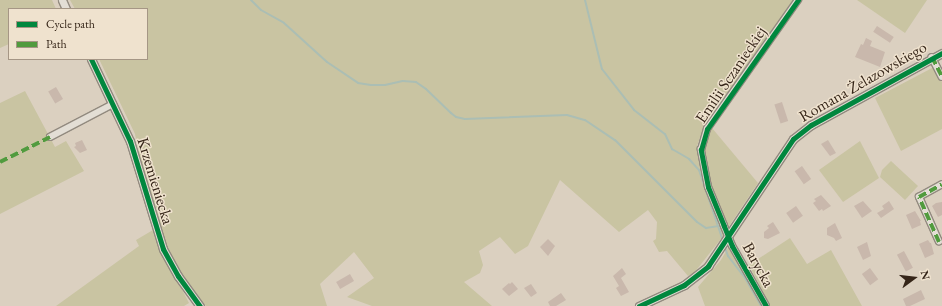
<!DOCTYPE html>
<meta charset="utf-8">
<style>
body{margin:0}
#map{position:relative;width:942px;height:306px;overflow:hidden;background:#dbd0c0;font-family:"EB Garamond",serif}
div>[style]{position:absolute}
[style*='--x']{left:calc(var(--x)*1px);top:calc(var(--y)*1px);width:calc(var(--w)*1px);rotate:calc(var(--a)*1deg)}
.green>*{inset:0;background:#c9c4a2}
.stream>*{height:2px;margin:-1px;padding:0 1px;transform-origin:1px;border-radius:1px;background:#abbeb4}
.building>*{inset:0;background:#c9b8ac;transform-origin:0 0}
.roads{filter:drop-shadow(1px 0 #928a7f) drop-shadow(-1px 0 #928a7f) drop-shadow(0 1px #928a7f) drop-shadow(0 -1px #928a7f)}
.minor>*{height:5.5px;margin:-2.75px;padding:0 2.75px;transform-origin:2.75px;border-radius:2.75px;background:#e3ded5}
.tertiary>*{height:7px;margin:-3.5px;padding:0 3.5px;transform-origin:3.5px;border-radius:3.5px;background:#e3ded5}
.quiet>*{height:4px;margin-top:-2px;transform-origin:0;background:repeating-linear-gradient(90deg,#519b3e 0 8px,transparent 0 12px)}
.cycleway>*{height:5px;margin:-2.5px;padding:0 2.5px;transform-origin:2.5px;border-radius:2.5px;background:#00873e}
span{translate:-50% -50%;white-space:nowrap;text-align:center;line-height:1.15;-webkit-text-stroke:3px #efe2ce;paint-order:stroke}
.street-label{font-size:16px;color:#352518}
.legend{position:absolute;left:8px;top:8px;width:140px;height:52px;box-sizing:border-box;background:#efe2ce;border:1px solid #a59685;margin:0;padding:5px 7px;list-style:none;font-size:12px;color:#352518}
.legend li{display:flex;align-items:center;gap:8px;height:20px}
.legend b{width:20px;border:1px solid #a59685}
.north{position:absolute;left:894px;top:258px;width:40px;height:40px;-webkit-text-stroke:3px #efe2ce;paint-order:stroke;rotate:75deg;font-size:11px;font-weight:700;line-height:16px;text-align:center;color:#352518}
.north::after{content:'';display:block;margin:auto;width:14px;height:18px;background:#352518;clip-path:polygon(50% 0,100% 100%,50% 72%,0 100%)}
</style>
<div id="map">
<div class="green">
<i style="clip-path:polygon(0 0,52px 0,56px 9px,9px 9px,9px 44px,0 48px)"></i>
<i style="clip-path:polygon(70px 0,793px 0,704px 127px,697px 146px,706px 187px,724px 235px,694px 273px,688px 276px,667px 251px,659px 252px,653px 241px,656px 239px,657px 222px,648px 210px,619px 232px,560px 180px,528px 246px,515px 254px,500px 237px,479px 251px,483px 265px,480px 273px,464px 282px,492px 306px,372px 306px,347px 297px,374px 278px,354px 252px,320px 284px,327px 306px,206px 306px,198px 298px,165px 247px,145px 185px,135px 134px,99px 59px,147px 59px,147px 9px,75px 9px)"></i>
<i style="clip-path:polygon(857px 0,927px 0,905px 33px)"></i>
<i style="clip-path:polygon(934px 67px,942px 82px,942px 129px,901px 151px,875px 98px)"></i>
<i style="clip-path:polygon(25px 91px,55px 147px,66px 141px,84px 171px,0 214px,0 103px)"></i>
<i style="clip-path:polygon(712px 128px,758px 183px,727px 229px,708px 183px,704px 160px,705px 143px)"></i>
<i style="clip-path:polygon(860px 141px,879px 178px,843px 202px,819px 170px)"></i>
<i style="clip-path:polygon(891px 161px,918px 186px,905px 200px,880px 177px,882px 170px)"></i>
<i style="clip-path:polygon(153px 230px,162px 251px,189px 303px,184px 306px,56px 306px,139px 246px,136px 240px)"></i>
<i style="clip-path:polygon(790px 238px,807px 264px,831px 250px,862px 306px,770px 306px,749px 265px)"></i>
<i style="clip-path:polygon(729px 246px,755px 292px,761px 306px,705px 306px,698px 287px,721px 260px)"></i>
</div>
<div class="stream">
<i style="--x:251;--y:0;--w:14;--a:45"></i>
<i style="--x:261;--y:10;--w:26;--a:29"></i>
<i style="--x:284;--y:23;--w:58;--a:42.2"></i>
<i style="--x:327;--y:62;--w:37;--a:34"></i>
<i style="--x:358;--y:83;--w:13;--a:9"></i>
<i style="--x:371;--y:85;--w:14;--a:0"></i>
<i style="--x:385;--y:85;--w:18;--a:-13"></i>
<i style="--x:403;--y:81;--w:13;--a:4"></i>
<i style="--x:416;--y:82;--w:12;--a:35"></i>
<i style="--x:426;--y:89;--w:35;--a:44"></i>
<i style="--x:451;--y:113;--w:6;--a:39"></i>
<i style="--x:456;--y:117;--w:9;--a:13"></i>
<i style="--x:465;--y:119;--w:102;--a:-2.2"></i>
<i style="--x:567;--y:115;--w:19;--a:16"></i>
<i style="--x:585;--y:120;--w:36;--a:34"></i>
<i style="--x:615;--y:140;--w:116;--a:45"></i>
<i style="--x:697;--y:222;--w:11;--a:34"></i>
<i style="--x:706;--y:228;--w:12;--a:-9"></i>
<i style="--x:585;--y:0;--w:71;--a:76.2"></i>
<i style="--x:602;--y:69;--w:52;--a:52"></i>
<i style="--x:634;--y:110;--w:39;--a:38"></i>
<i style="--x:665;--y:134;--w:17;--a:65"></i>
<i style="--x:672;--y:149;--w:20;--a:30"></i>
<i style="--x:689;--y:159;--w:15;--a:48"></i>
<i style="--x:699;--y:170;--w:75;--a:71.3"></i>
<i style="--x:724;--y:245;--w:12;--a:70"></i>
<i style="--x:728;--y:256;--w:28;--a:52"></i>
<i style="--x:745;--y:278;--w:32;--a:60"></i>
</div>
<div class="building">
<i style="left:877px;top:26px;width:20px;height:7px;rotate:33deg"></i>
<i style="clip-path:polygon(866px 38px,872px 41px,870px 46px,885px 52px,880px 67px,855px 57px,861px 44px,863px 45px)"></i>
<i style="left:56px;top:87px;width:14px;height:9px;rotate:60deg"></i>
<i style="left:782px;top:102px;width:20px;height:8px;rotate:72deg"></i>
<i style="clip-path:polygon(82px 140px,87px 150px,80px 153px,74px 147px,76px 146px,75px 143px)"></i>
<i style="clip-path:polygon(828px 140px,836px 153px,830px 156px,821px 144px)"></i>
<i style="left:802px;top:166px;width:16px;height:9px;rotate:55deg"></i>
<i style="clip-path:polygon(821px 195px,831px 206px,823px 211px,822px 209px,819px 211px,813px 203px,816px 201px,814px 199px)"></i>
<i style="clip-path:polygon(863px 201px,872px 211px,862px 218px,854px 206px)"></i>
<i style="clip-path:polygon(889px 201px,894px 209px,881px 218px,877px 213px,884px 209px,882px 206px)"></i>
<i style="clip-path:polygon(942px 202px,942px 215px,938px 217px,932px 206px,936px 203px)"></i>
<i style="left:796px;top:206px;width:12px;height:12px;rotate:55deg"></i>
<i style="clip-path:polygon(915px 211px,921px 221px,920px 221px,921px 225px,912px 229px,906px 215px)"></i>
<i style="clip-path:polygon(773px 222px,780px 233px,768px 239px,764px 238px,764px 232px,769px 228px,767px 226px)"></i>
<i style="clip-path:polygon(835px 223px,842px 238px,836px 241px,834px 238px,827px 235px,827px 228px)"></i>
<i style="clip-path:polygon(548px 239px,555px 246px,548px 256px,540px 247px)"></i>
<i style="clip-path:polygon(928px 240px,930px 243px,931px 243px,934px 254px,925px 258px,919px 244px)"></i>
<i style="clip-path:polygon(867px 242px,871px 256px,863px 260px,857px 247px)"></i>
<i style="left:904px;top:251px;width:19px;height:8px;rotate:62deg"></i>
<i style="clip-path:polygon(622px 268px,626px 274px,621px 278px,629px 292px,621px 296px,616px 288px,619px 286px,613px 276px)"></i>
<i style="left:870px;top:268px;width:14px;height:10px;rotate:54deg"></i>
<i style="left:350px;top:274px;width:8px;height:16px;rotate:60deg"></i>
<i style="clip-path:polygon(512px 282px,518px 289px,509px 296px,502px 289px,509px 283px,510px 284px)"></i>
<i style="clip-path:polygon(531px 284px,537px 293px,531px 297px,524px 288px)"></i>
<i style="clip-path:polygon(921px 290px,925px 299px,910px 306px,906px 306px,903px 299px)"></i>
<i style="clip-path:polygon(561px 293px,566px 300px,556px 306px,550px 306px,548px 302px)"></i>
</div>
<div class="roads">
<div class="minor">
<i style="--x:932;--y:57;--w:22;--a:63"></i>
<i style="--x:50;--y:137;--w:71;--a:-27.6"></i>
<i style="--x:939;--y:242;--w:49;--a:-114"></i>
<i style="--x:919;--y:197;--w:26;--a:-29"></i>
<i style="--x:766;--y:306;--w:69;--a:-119.5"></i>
<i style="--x:732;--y:246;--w:22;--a:-112"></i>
<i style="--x:724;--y:226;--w:42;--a:-112.3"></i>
<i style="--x:708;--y:187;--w:38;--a:-101"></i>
<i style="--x:701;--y:150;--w:22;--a:-74"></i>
<i style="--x:707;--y:129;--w:158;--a:-54.8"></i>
</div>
<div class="tertiary">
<i style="--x:62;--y:0;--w:10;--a:66"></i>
<i style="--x:91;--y:59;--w:91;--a:64.6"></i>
<i style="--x:130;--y:141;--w:113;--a:73"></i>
<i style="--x:163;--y:249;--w:31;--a:61"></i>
<i style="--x:178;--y:276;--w:37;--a:54"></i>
<i style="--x:639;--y:306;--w:50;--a:-25"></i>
<i style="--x:684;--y:285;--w:31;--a:-38"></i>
<i style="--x:708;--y:266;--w:153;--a:-56.2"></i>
<i style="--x:793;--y:139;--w:23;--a:-38"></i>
<i style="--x:811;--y:125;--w:149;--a:-28.8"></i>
</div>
</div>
<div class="quiet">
<i style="--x:932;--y:57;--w:22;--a:63"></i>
<i style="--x:0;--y:162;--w:56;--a:-26.6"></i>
<i style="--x:939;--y:242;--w:49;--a:-114"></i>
<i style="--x:919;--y:197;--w:26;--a:-29"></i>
</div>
<div class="cycleway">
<i style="--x:91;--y:59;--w:91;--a:64.6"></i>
<i style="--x:130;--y:141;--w:113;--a:73"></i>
<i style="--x:163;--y:249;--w:31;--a:61"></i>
<i style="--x:178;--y:276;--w:37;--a:54"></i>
<i style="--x:639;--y:306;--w:50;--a:-25"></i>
<i style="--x:684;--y:285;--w:31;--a:-38"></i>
<i style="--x:708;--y:266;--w:153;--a:-56.2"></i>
<i style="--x:793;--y:139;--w:23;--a:-38"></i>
<i style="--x:811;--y:125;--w:149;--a:-28.8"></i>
<i style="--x:766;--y:306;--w:69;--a:-119.5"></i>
<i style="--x:732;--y:246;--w:22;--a:-112"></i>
<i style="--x:724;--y:226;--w:42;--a:-112.3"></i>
<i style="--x:708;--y:187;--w:38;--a:-101"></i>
<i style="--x:701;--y:150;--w:22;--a:-74"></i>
<i style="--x:707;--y:129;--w:158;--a:-54.8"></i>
</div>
<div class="street-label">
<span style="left:731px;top:75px;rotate:-56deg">Emilii Sczanieckiej</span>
<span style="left:863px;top:82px;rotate:-30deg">Romana Żelazowskiego</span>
<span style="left:155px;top:181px;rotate:73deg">Krzemieniecka</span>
<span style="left:758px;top:265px;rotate:61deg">Barycka</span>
</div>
<ul class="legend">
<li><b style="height:5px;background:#00873e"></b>Cycle path</li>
<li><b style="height:5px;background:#519b3e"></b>Path</li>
</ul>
<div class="north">N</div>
</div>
